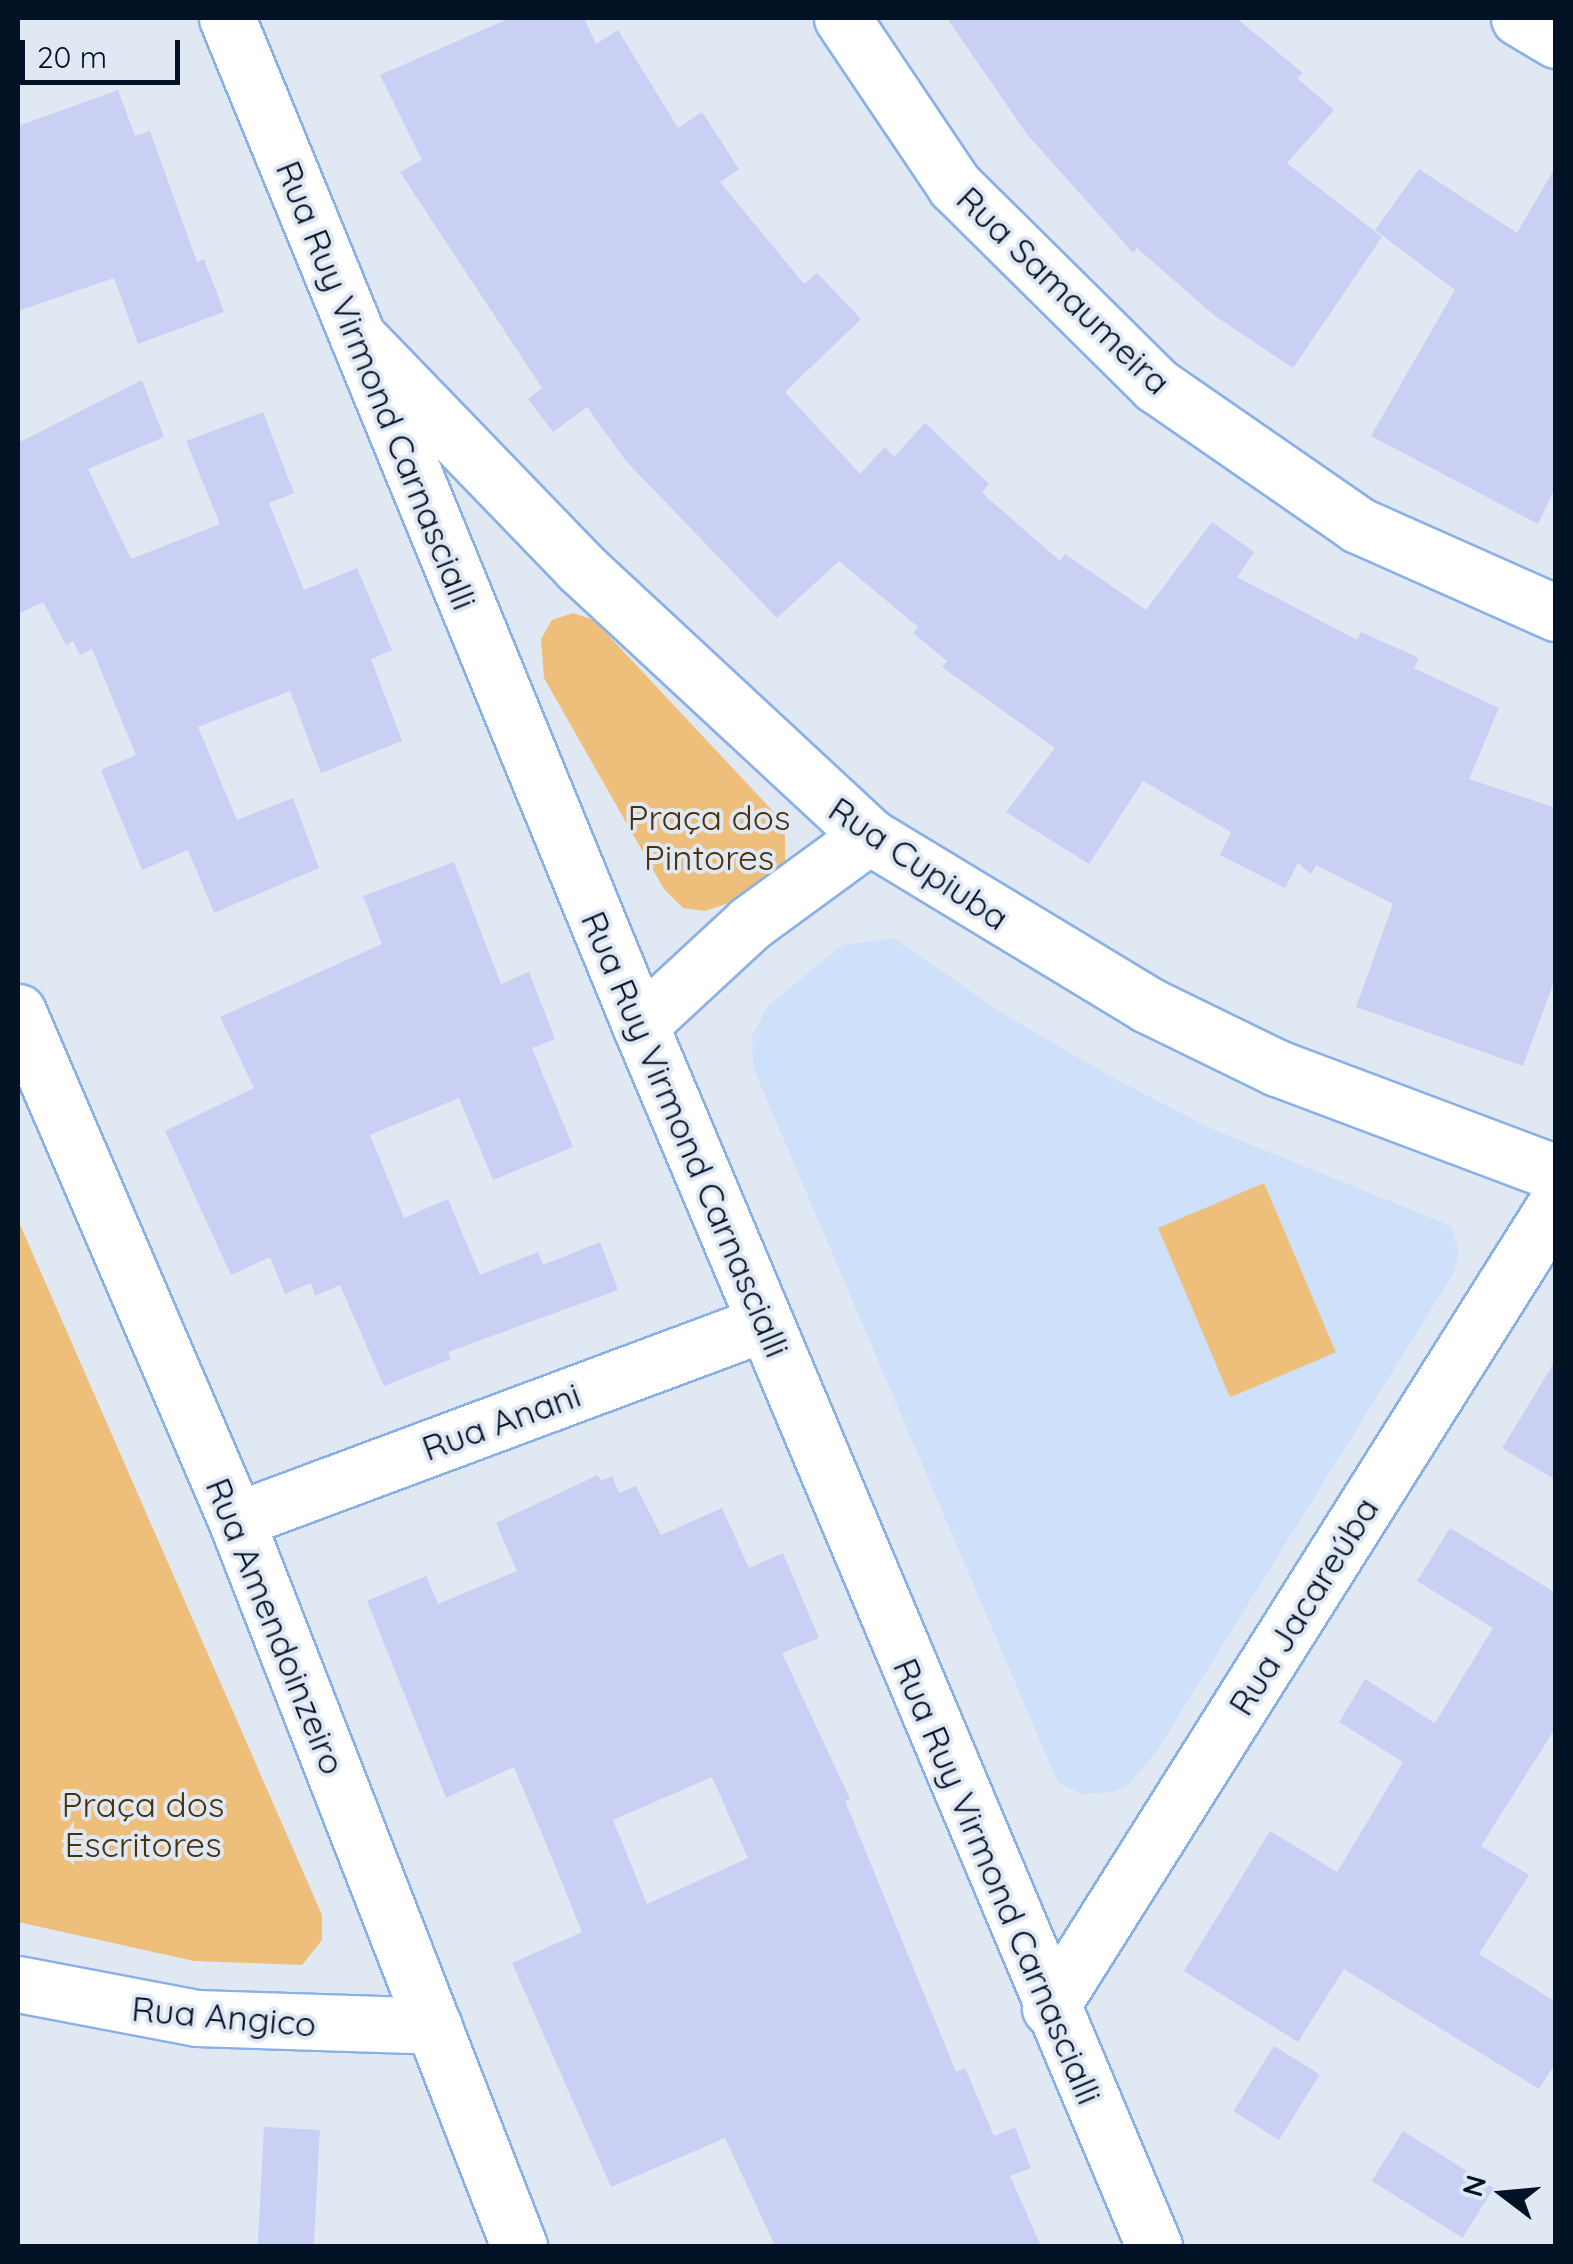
<!DOCTYPE html>
<meta charset="utf-8">
<style>
body{margin:0}
#map{position:relative;width:1573px;height:2264px;overflow:hidden;background:#e0e8f3;font-family:Quicksand,sans-serif}
div>[style]{position:absolute}
[style*='--x']{left:calc(var(--x)*1px);top:calc(var(--y)*1px);width:calc(var(--w)*1px);rotate:calc(var(--a)*1deg)}
.built>*{inset:0;background:#cee0fa}
.green>*{inset:0;background:#eebf7a;transform-origin:0 0}
.building>*{inset:0;background:#c9d0f4;transform-origin:0 0}
.roads{filter:drop-shadow(2px 0 #8ab1e7) drop-shadow(-2px 0 #8ab1e7) drop-shadow(0 2px #8ab1e7) drop-shadow(0 -2px #8ab1e7)}
.minor>*{height:55px;margin:-27.5px;padding:0 27.5px;transform-origin:27.5px;border-radius:27.5px;background:#fff}
.tertiary>*{height:55px;margin:-27.5px;padding:0 27.5px;transform-origin:27.5px;border-radius:27.5px;background:#fff}
span{translate:-50% -50%;white-space:nowrap;text-align:center;line-height:1.15;-webkit-text-stroke:8px #e0e8f3;paint-order:stroke}
.street-label{font-size:35px;color:#041225}
.park-label{font-size:35px;color:#49320b}
.frame{position:absolute;inset:0;border:20px solid #041225;pointer-events:none}
.north{position:absolute;left:1453px;top:2144px;width:100px;height:100px;-webkit-text-stroke:8px #e0e8f3;paint-order:stroke;rotate:286deg;font-size:28px;font-weight:700;line-height:40px;text-align:center;color:#041225}
.north::after{content:'';display:block;margin:auto;width:35px;height:45px;background:#041225;clip-path:polygon(50% 0,100% 100%,50% 72%,0 100%)}
.scale{position:absolute;left:20px;top:40px;width:160px;height:45px;box-sizing:border-box;border:5px solid #041225;border-top:0;padding-left:12px;font-size:30px;line-height:35px;white-space:nowrap;color:#041225;-webkit-text-stroke:8px #e0e8f3;paint-order:stroke}
</style>
<div id="map">
<div class="built">
<i style="clip-path:polygon(894px 938px,1005px 1015px,1115px 1079px,1212px 1129px,1451px 1226px,1459px 1252px,1453px 1274px,1156px 1752px,1128px 1785px,1113px 1792px,1082px 1794px,1058px 1783px,753px 1067px,752px 1036px,768px 1006px,842px 945px)"></i>
</div>
<div class="green">
<i style="clip-path:polygon(573px 613px,594px 620px,785px 824px,785px 868px,743px 898px,705px 911px,683px 908px,664px 889px,544px 678px,541px 639px,552px 620px)"></i>
<i style="left:1264px;top:1183px;width:184px;height:115px;rotate:67deg"></i>
<i style="clip-path:polygon(18px 1220px,322px 1915px,322px 1940px,302px 1965px,194px 1961px,18px 1922px)"></i>
</div>
<div class="building">
<i style="clip-path:polygon(510px 18px,584px 18px,596px 44px,618px 30px,678px 128px,702px 112px,739px 169px,720px 182px,804px 284px,817px 273px,861px 319px,785px 392px,860px 474px,885px 447px,894px 457px,925px 423px,989px 484px,982px 493px,1060px 561px,1065px 554px,1146px 610px,1212px 522px,1254px 552px,1237px 577px,1357px 640px,1361px 632px,1419px 658px,1414px 668px,1499px 708px,1469px 779px,1556px 808px,1556px 976px,1523px 1066px,1356px 1007px,1393px 904px,1316px 865px,1311px 874px,1298px 863px,1285px 888px,1220px 855px,1231px 832px,1143px 781px,1089px 864px,1006px 812px,1055px 748px,942px 667px,947px 661px,913px 633px,918px 627px,839px 561px,777px 618px,626px 461px,587px 407px,553px 432px,528px 399px,542px 388px,400px 172px,422px 160px,380px 75px)"></i>
<i style="clip-path:polygon(947px 18px,1236px 18px,1303px 73px,1297px 78px,1334px 110px,1287px 163px,1382px 237px,1293px 368px,1215px 316px,1137px 248px,1133px 253px,1026px 133px)"></i>
<i style="clip-path:polygon(118px 90px,135px 136px,150px 131px,197px 262px,204px 259px,224px 312px,138px 344px,114px 278px,18px 311px,18px 126px)"></i>
<i style="clip-path:polygon(1556px 166px,1556px 486px,1538px 524px,1371px 436px,1455px 290px,1375px 230px,1419px 169px,1517px 233px)"></i>
<i style="clip-path:polygon(142px 380px,164px 437px,88px 469px,131px 559px,220px 524px,186px 441px,263px 412px,294px 493px,269px 503px,304px 590px,357px 568px,392px 650px,371px 659px,402px 741px,321px 773px,290px 691px,198px 727px,237px 820px,293px 798px,319px 868px,214px 913px,188px 850px,142px 870px,101px 770px,136px 755px,92px 649px,80px 655px,73px 641px,66px 645px,43px 602px,18px 614px,18px 443px)"></i>
<i style="clip-path:polygon(454px 862px,501px 984px,529px 972px,555px 1039px,532px 1048px,573px 1147px,493px 1180px,459px 1098px,370px 1135px,404px 1218px,448px 1199px,480px 1275px,538px 1252px,543px 1265px,600px 1242px,618px 1290px,448px 1352px,451px 1359px,384px 1386px,340px 1285px,315px 1296px,311px 1283px,285px 1294px,270px 1257px,231px 1275px,165px 1131px,254px 1088px,220px 1017px,382px 944px,363px 896px)"></i>
<i style="clip-path:polygon(1556px 1360px,1556px 1480px,1502px 1448px)"></i>
<i style="clip-path:polygon(evenodd,598px 1475px,601px 1481px,612px 1476px,619px 1493px,636px 1486px,661px 1535px,722px 1508px,749px 1568px,783px 1553px,819px 1638px,782px 1653px,850px 1799px,845px 1801px,956px 2072px,965px 2068px,994px 2136px,1015px 2127px,1031px 2168px,1010px 2176px,1041px 2246px,775px 2246px,725px 2138px,611px 2187px,512px 1963px,582px 1932px,557px 1870px,514px 1767px,446px 1798px,367px 1601px,426px 1576px,438px 1604px,517px 1571px,496px 1523px,598px 1475px,712px 1777px,748px 1858px,647px 1904px,613px 1820px,712px 1777px)"></i>
<i style="clip-path:polygon(1450px 1528px,1556px 1593px,1556px 1727px,1481px 1846px,1529px 1875px,1479px 1954px,1556px 2002px,1556px 2062px,1539px 2089px,1344px 1969px,1298px 2042px,1184px 1971px,1270px 1831px,1337px 1872px,1403px 1762px,1339px 1722px,1365px 1679px,1435px 1723px,1493px 1628px,1417px 1581px)"></i>
<i style="left:1274px;top:2046px;width:54px;height:77px;rotate:32deg"></i>
<i style="left:264px;top:2127px;width:56px;height:119px;rotate:3deg"></i>
<i style="left:1403px;top:2131px;width:107px;height:59px;rotate:32deg"></i>
</div>
<div class="roads">
<div class="minor">
<i style="--x:842;--y:18;--w:202;--a:56.1"></i>
<i style="--x:955;--y:186;--w:283;--a:44.7"></i>
<i style="--x:1156;--y:385;--w:246;--a:34.7"></i>
<i style="--x:1358;--y:525;--w:217;--a:24"></i>
<i style="--x:1519;--y:18;--w:43;--a:30.7"></i>
<i style="--x:358;--y:337;--w:320;--a:46"></i>
<i style="--x:580;--y:567;--w:395;--a:42.9"></i>
<i style="--x:869;--y:836;--w:326;--a:31.2"></i>
<i style="--x:1148;--y:1005;--w:144;--a:26"></i>
<i style="--x:1277;--y:1068;--w:298;--a:20.6"></i>
<i style="--x:18;--y:1012;--w:553;--a:66.77"></i>
<i style="--x:236;--y:1520;--w:779;--a:68.7"></i>
<i style="--x:640;--y:1025;--w:150;--a:-42.8"></i>
<i style="--x:750;--y:923;--w:147;--a:-36.2"></i>
<i style="--x:236;--y:1520;--w:564;--a:-20.43"></i>
<i style="--x:18;--y:1984;--w:182;--a:10.8"></i>
<i style="--x:197;--y:2018;--w:237;--a:1.9"></i>
<i style="--x:1050;--y:2008;--w:950;--a:-57.82"></i>
</div>
<div class="tertiary">
<i style="--x:227;--y:18;--w:1088;--a:67.7"></i>
<i style="--x:640;--y:1025;--w:1325;--a:67.17"></i>
</div>
</div>
<div class="street-label">
<span style="left:1064px;top:290px;rotate:44deg">Rua Samaumeira</span>
<span style="left:377px;top:385px;rotate:68deg">Rua Ruy Virmond Carnascialli</span>
<span style="left:919px;top:863px;rotate:34deg">Rua Cupiuba</span>
<span style="left:686px;top:1134px;rotate:67deg">Rua Ruy Virmond Carnascialli</span>
<span style="left:501px;top:1421px;rotate:-20deg">Rua Anani</span>
<span style="left:1303px;top:1606px;rotate:-58deg">Rua Jacareúba</span>
<span style="left:276px;top:1626px;rotate:68deg">Rua Amendoinzeiro</span>
<span style="left:998px;top:1881px;rotate:67deg">Rua Ruy Virmond Carnascialli</span>
<span style="left:224px;top:2016px;rotate:5deg">Rua Angico</span>
</div>
<div class="park-label">
<span style="left:709px;top:837px">Praça dos<br>Pintores</span>
<span style="left:143px;top:1824px">Praça dos<br>Escritores</span>
</div>
<div class="frame"></div>
<div class="north">N</div>
<div class="scale">20 m</div>
</div>
